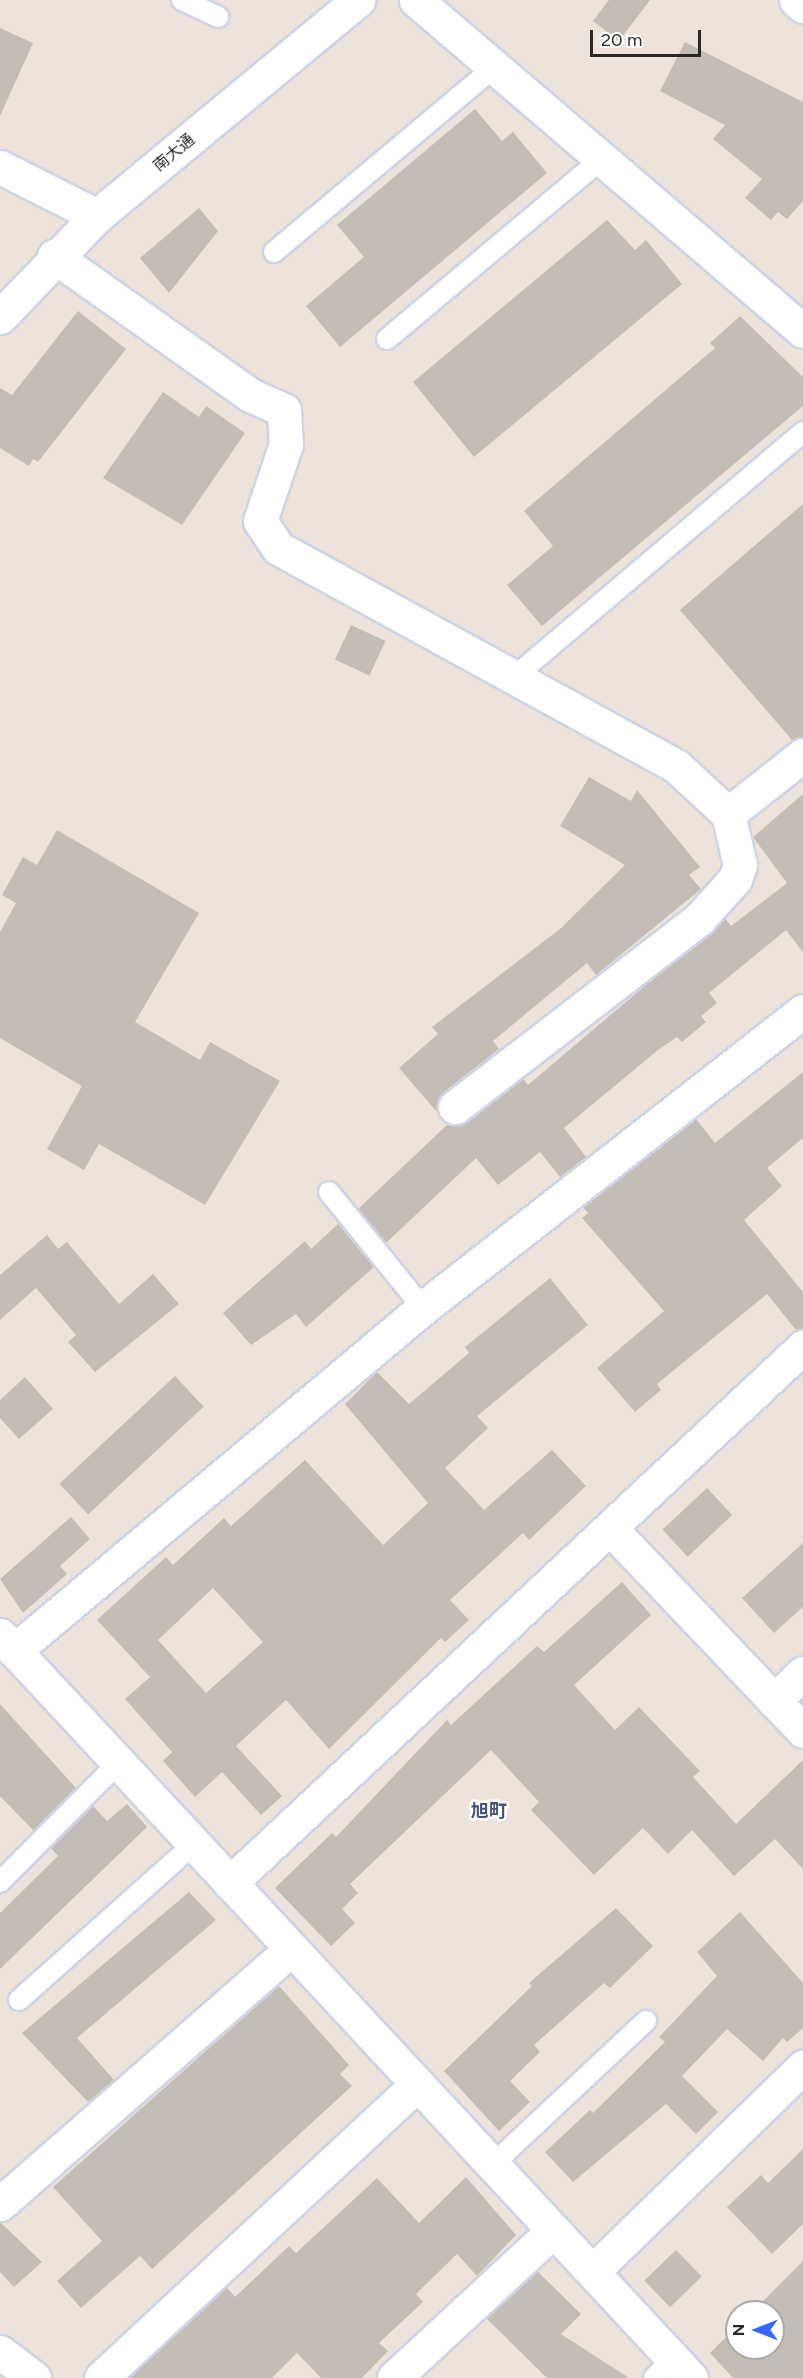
<!DOCTYPE html>
<meta charset="utf-8">
<style>
body{margin:0}
#map{position:relative;width:803px;height:2378px;overflow:hidden;background:#ede3da;font-family:Figtree,"Noto Sans JP",sans-serif}
div>[style]{position:absolute}
[style*='--x']{left:calc(var(--x)*1px);top:calc(var(--y)*1px);width:calc(var(--w)*1px);rotate:calc(var(--a)*1deg)}
.building>*{inset:0;background:#c4bdb6;transform-origin:0 0}
.roads{filter:drop-shadow(2px 0 #cfd4e4) drop-shadow(-2px 0 #cfd4e4) drop-shadow(0 2px #cfd4e4) drop-shadow(0 -2px #cfd4e4)}
.lane>*{height:20px;margin:-10px;padding:0 10px;transform-origin:10px;border-radius:10px;background:#fff}
.street>*{height:33px;margin:-16.5px;padding:0 16.5px;transform-origin:16.5px;border-radius:16.5px;background:#fff}
.secondary>*{height:33px;margin:-16.5px;padding:0 16.5px;transform-origin:16.5px;border-radius:16.5px;background:#fff}
span{translate:-50% -50%;white-space:nowrap;text-align:center;line-height:1.15;-webkit-text-stroke:5px #fff;paint-order:stroke}
.street-label{font-size:16px;color:#292929}
.neighbourhood-label{font-size:18px;color:#46547d;font-weight:700}
.north{position:absolute;left:725px;top:2300px;width:60px;height:60px;box-sizing:border-box;background:#fff;border:2px solid #a9a9a9;border-radius:50%;rotate:270deg;font-size:16px;font-weight:700;line-height:24px;text-align:center;color:#292929}
.north::after{content:'';display:block;margin:auto;width:21px;height:27px;background:#3467ff;clip-path:polygon(50% 0,100% 100%,50% 72%,0 100%)}
.scale{position:absolute;left:590px;top:30px;width:111px;height:27px;box-sizing:border-box;border:3px solid #292929;border-top:0;padding-left:8px;font-size:18px;line-height:21px;white-space:nowrap;color:#292929;-webkit-text-stroke:4px #fff;paint-order:stroke}
</style>
<div id="map">
<div class="building">
<i style="clip-path:polygon(609px 0,650px 0,619px 41px,593px 21px)"></i>
<i style="clip-path:polygon(0 28px,33px 43px,0 116px)"></i>
<i style="clip-path:polygon(685px 42px,803px 102px,803px 201px,787px 219px,778px 212px,771px 220px,745px 198px,762px 179px,713px 139px,725px 125px,660px 91px)"></i>
<i style="clip-path:polygon(475px 109px,502px 141px,513px 132px,547px 173px,340px 347px,306px 306px,364px 257px,337px 225px)"></i>
<i style="clip-path:polygon(199px 208px,218px 231px,169px 293px,140px 258px)"></i>
<i style="clip-path:polygon(607px 220px,635px 250px,646px 240px,682px 284px,474px 457px,413px 382px)"></i>
<i style="clip-path:polygon(78px 311px,126px 349px,38px 462px,33px 459px,29px 466px,0 448px,0 388px,12px 395px)"></i>
<i style="clip-path:polygon(740px 316px,803px 377px,803px 406px,542px 626px,507px 585px,553px 546px,524px 511px,715px 348px,710px 343px)"></i>
<i style="clip-path:polygon(163px 392px,199px 417px,206px 406px,245px 433px,182px 525px,103px 478px)"></i>
<i style="clip-path:polygon(803px 504px,803px 737px,792px 740px,680px 610px)"></i>
<i style="left:351px;top:625px;width:38px;height:38px;rotate:25deg"></i>
<i style="clip-path:polygon(589px 777px,631px 801px,637px 790px,700px 867px,689px 875px,701px 889px,596px 975px,587px 963px,493px 1041px,499px 1049px,444px 1092px,437px 1112px,399px 1068px,438px 1034px,432px 1027px,560px 929px,625px 865px,560px 826px)"></i>
<i style="clip-path:polygon(803px 794px,803px 952px,786px 930px,709px 993px,717px 1003px,701px 1016px,706px 1022px,682px 1042px,677px 1037px,658px 1050px,564px 1128px,586px 1157px,560px 1177px,540px 1152px,498px 1185px,476px 1158px,386px 1243px,358px 1209px,448px 1124px,466px 1122px,523px 1078px,528px 1085px,725px 918px,731px 926px,787px 883px,753px 837px)"></i>
<i style="clip-path:polygon(57px 830px,199px 913px,135px 1022px,200px 1060px,210px 1042px,280px 1081px,205px 1205px,99px 1144px,84px 1170px,47px 1149px,82px 1086px,0 1038px,0 932px,16px 903px,2px 895px,23px 857px,37px 865px)"></i>
<i style="clip-path:polygon(803px 1072px,803px 1138px,767px 1168px,782px 1186px,744px 1220px,803px 1292px,803px 1329px,796px 1330px,767px 1294px,657px 1384px,661px 1390px,635px 1412px,597px 1368px,664px 1311px,582px 1218px,588px 1213px,583px 1207px,696px 1119px,715px 1143px)"></i>
<i style="clip-path:polygon(338px 1224px,374px 1267px,306px 1327px,296px 1314px,251px 1345px,223px 1313px,305px 1241px,311px 1249px)"></i>
<i style="clip-path:polygon(47px 1235px,58px 1249px,67px 1242px,119px 1304px,153px 1274px,179px 1304px,95px 1372px,68px 1342px,76px 1335px,36px 1288px,0 1320px,0 1275px)"></i>
<i style="clip-path:polygon(evenodd,550px 1278px,588px 1325px,477px 1416px,488px 1428px,445px 1468px,484px 1510px,552px 1450px,586px 1486px,529px 1540px,523px 1533px,450px 1600px,469px 1620px,445px 1642px,441px 1638px,329px 1749px,286px 1700px,236px 1746px,282px 1796px,261px 1815px,222px 1772px,195px 1797px,163px 1761px,172px 1752px,125px 1699px,150px 1677px,97px 1620px,166px 1557px,173px 1565px,224px 1518px,231px 1526px,305px 1460px,383px 1545px,428px 1503px,345px 1404px,377px 1372px,409px 1404px,469px 1353px,465px 1347px,550px 1278px,213px 1588px,263px 1642px,206px 1693px,158px 1640px,213px 1588px)"></i>
<i style="left:175px;top:1376px;width:42px;height:158px;rotate:47deg"></i>
<i style="clip-path:polygon(25px 1377px,53px 1409px,19px 1439px,0 1418px,0 1400px)"></i>
<i style="left:707px;top:1488px;width:37px;height:61px;rotate:47deg"></i>
<i style="clip-path:polygon(71px 1517px,90px 1539px,60px 1566px,67px 1574px,23px 1613px,0 1579px)"></i>
<i style="clip-path:polygon(803px 1543px,803px 1607px,774px 1633px,742px 1598px)"></i>
<i style="clip-path:polygon(622px 1582px,651px 1615px,574px 1685px,615px 1730px,639px 1707px,700px 1771px,693px 1777px,736px 1824px,803px 1760px,803px 1869px,775px 1839px,734px 1876px,692px 1830px,668px 1854px,643px 1828px,594px 1875px,531px 1810px,539px 1802px,491px 1750px,350px 1884px,358px 1893px,342px 1909px,355px 1923px,331px 1946px,275px 1888px,332px 1833px,336px 1837px,447px 1720px,451px 1725px,537px 1646px,544px 1652px)"></i>
<i style="clip-path:polygon(0 1704px,76px 1788px,34px 1831px,0 1796px)"></i>
<i style="clip-path:polygon(127px 1804px,147px 1827px,0 1969px,0 1913px,58px 1856px,51px 1848px,93px 1806px,107px 1821px)"></i>
<i style="clip-path:polygon(189px 1892px,216px 1920px,77px 2038px,114px 2080px,88px 2102px,22px 2033px)"></i>
<i style="clip-path:polygon(616px 1908px,653px 1946px,610px 1988px,604px 1983px,534px 2045px,540px 2052px,510px 2081px,530px 2102px,499px 2131px,444px 2071px,532px 1986px,529px 1983px)"></i>
<i style="clip-path:polygon(740px 1912px,803px 1983px,803px 2028px,787px 2042px,783px 2038px,763px 2061px,727px 2029px,682px 2076px,718px 2112px,696px 2134px,666px 2104px,573px 2182px,545px 2152px,590px 2110px,593px 2113px,665px 2042px,659px 2037px,717px 1976px,697px 1952px)"></i>
<i style="clip-path:polygon(279px 1986px,349px 2065px,340px 2074px,352px 2086px,152px 2269px,140px 2256px,81px 2308px,57px 2281px,102px 2241px,53px 2187px)"></i>
<i style="clip-path:polygon(803px 2149px,803px 2224px,772px 2254px,727px 2207px,761px 2175px,768px 2183px)"></i>
<i style="clip-path:polygon(466px 2177px,516px 2235px,477px 2276px,457px 2254px,416px 2294px,423px 2302px,379px 2343px,388px 2351px,362px 2378px,321px 2378px,297px 2353px,272px 2378px,129px 2378px,226px 2287px,235px 2297px,289px 2246px,296px 2253px,377px 2178px,419px 2223px)"></i>
<i style="clip-path:polygon(0 2222px,42px 2262px,14px 2287px,0 2272px)"></i>
<i style="left:676px;top:2250px;width:37px;height:44px;rotate:46deg"></i>
<i style="clip-path:polygon(803px 2261px,803px 2378px,733px 2378px,710px 2353px,737px 2326px,737px 2348px,773px 2348px,773px 2312px,752px 2312px)"></i>
<i style="clip-path:polygon(537px 2271px,581px 2314px,561px 2334px,629px 2378px,547px 2378px,486px 2318px)"></i>
</div>
<div class="roads">
<div class="lane">
<i style="--x:182;--y:0;--w:40;--a:25"></i>
<i style="--x:274;--y:252;--w:290;--a:-40"></i>
<i style="--x:387;--y:339;--w:282;--a:-40"></i>
<i style="--x:513;--y:678;--w:380;--a:-40.3"></i>
<i style="--x:329;--y:1192;--w:149;--a:51"></i>
<i style="--x:0;--y:1882;--w:168;--a:-45.2"></i>
<i style="--x:19;--y:2000;--w:234;--a:-41.7"></i>
<i style="--x:492;--y:2165;--w:211;--a:-43.1"></i>
<i style="--x:654;--y:2378;--w:28;--a:-46"></i>
</div>
<div class="street">
<i style="--x:416;--y:0;--w:509;--a:40.54"></i>
<i style="--x:796;--y:0;--w:9;--a:41"></i>
<i style="--x:0;--y:167;--w:109;--a:26.8"></i>
<i style="--x:54;--y:256;--w:240;--a:35.3"></i>
<i style="--x:250;--y:395;--w:37;--a:24"></i>
<i style="--x:284;--y:410;--w:34;--a:87"></i>
<i style="--x:286;--y:444;--w:81;--a:108.7"></i>
<i style="--x:260;--y:521;--w:32;--a:56"></i>
<i style="--x:278;--y:548;--w:454;--a:28.7"></i>
<i style="--x:676;--y:766;--w:71;--a:42.7"></i>
<i style="--x:728;--y:814;--w:95;--a:-38.2"></i>
<i style="--x:455;--y:1107;--w:308;--a:-37.6"></i>
<i style="--x:699;--y:919;--w:54;--a:-48"></i>
<i style="--x:735;--y:879;--w:15;--a:-70"></i>
<i style="--x:740;--y:865;--w:52;--a:-103.2"></i>
<i style="--x:610;--y:1528;--w:280;--a:46.4"></i>
<i style="--x:0;--y:1635;--w:1015;--a:47.08"></i>
<i style="--x:14;--y:1651;--w:534;--a:-39.98"></i>
<i style="--x:423;--y:1308;--w:482;--a:-38"></i>
<i style="--x:774;--y:1701;--w:40;--a:-44"></i>
<i style="--x:230;--y:1883;--w:785;--a:-43.09"></i>
<i style="--x:0;--y:2204;--w:387;--a:-41.2"></i>
<i style="--x:593;--y:2271;--w:293;--a:-44.2"></i>
<i style="--x:101;--y:2378;--w:430;--a:-42.9"></i>
<i style="--x:394;--y:2378;--w:217;--a:-42.8"></i>
</div>
<div class="secondary">
<i style="--x:0;--y:317;--w:140;--a:-46.2"></i>
<i style="--x:97;--y:216;--w:339;--a:-39.6"></i>
<i style="--x:0;--y:2352;--w:43;--a:37.4"></i>
</div>
</div>
<div class="street-label">
<span style="left:174px;top:153px;rotate:-40deg">南大通</span>
</div>
<div class="neighbourhood-label">
<span style="left:489px;top:1811px">旭町</span>
</div>
<div class="north">N</div>
<div class="scale">20 m</div>
</div>
